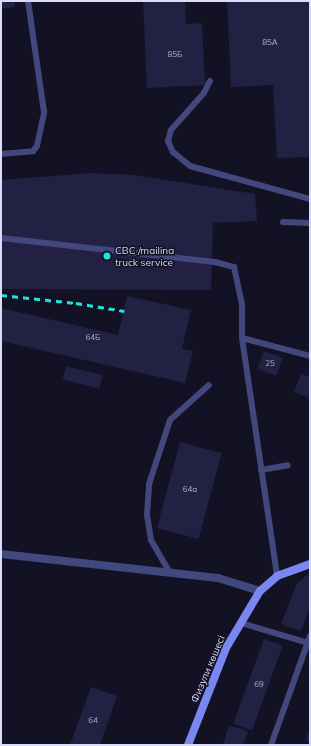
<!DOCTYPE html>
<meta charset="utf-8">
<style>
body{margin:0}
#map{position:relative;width:311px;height:746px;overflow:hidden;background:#131225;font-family:Mulish,sans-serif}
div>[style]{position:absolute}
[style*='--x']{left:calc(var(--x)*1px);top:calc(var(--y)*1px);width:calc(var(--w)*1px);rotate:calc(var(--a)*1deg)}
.building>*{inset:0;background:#222043;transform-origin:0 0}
.lane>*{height:6px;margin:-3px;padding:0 3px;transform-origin:3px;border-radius:3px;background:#42487e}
.street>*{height:8px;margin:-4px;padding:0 4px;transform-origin:4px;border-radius:4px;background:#42487e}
.secondary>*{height:8px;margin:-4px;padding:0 4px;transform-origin:4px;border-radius:4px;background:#7b87f0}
.rail>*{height:3px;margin-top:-1.5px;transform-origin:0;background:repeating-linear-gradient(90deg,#1be5df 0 6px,transparent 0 11px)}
.dots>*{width:11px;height:11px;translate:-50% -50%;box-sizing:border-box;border:2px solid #131225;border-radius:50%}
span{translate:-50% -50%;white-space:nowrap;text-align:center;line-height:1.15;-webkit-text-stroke:3px #131225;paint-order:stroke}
.number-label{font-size:8px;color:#acaccd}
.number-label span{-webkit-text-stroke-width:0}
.poi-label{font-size:10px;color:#dadafb}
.left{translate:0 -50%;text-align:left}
.street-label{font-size:10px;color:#dadafb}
.frame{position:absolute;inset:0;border:2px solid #dadafb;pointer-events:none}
</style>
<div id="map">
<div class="building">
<i style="clip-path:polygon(1px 1px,14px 1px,15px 7px,1px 9px)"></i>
<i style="clip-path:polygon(143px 1px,185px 1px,186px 24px,202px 23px,205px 85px,147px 88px)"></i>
<i style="clip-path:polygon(227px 1px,310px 1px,310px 157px,277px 158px,273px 85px,231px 87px)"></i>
<i style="clip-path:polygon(91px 173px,134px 175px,255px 194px,257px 221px,213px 223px,211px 290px,1px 289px,1px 180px)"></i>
<i style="clip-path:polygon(127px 296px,191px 310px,182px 349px,193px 351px,185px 383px,1px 341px,1px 308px,118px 335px)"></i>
<i style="left:264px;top:351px;width:20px;height:19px;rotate:20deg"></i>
<i style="left:66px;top:366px;width:38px;height:14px;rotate:14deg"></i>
<i style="clip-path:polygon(301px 374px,310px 377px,310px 398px,294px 392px)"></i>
<i style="left:180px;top:442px;width:43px;height:89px;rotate:15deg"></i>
<i style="clip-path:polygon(310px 573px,310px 606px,301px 631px,281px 624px,297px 583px)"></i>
<i style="left:264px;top:639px;width:20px;height:90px;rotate:20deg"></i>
<i style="clip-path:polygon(91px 687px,117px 696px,100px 745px,70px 745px)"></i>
<i style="clip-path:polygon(229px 725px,248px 731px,243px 745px,223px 745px)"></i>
<i style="clip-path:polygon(310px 728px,310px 742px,306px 740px)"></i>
</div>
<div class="lane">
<i style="--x:210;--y:81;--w:13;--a:117"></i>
<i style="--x:204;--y:93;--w:50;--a:131.7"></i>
<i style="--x:171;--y:130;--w:11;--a:105"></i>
<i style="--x:168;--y:141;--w:12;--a:66"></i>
<i style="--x:173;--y:152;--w:22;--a:39"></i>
<i style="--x:190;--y:166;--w:124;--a:15.4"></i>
<i style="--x:1;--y:154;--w:32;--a:-5"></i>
<i style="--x:33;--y:151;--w:6;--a:-51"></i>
<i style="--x:37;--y:146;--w:35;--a:-78"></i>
<i style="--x:44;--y:112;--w:112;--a:-98.2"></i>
<i style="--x:283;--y:222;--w:27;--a:2"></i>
<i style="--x:1;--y:238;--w:215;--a:6.4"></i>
<i style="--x:215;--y:262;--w:20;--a:15"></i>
<i style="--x:234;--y:267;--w:39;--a:78"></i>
<i style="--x:242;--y:305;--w:33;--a:90"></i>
<i style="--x:242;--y:338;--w:241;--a:81.6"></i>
<i style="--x:242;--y:338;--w:70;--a:14.8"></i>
<i style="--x:261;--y:470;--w:27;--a:-10"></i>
<i style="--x:170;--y:573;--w:38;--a:-120"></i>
<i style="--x:151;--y:540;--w:25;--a:-99"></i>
<i style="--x:147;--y:515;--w:31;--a:-86"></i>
<i style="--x:149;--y:484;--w:67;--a:-71.8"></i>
<i style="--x:170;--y:420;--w:52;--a:-41.9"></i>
<i style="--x:241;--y:623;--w:70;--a:16.6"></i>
<i style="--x:271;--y:745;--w:116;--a:-70.3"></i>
</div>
<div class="street">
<i style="--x:1;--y:554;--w:218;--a:6.3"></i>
<i style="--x:218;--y:578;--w:44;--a:17.2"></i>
</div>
<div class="secondary">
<i style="--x:188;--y:745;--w:104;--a:-68.6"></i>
<i style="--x:226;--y:648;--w:66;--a:-59.2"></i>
<i style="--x:260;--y:591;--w:23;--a:-41"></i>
<i style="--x:277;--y:576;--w:35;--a:-20"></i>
</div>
<div class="rail">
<i style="--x:1;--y:295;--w:75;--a:6.1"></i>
<i style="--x:76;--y:303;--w:49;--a:9.5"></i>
</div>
<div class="dots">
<i style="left:107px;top:256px;background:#1be5df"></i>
</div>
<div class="number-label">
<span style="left:270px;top:43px">85А</span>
<span style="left:175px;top:55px">85Б</span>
<span style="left:93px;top:338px">64Б</span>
<span style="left:270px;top:364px">25</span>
<span style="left:190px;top:490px">64а</span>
<span style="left:259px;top:685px">69</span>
<span style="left:93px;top:721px">64</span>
</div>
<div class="poi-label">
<span class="left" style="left:115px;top:256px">CBC /mailina<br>truck service</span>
</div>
<div class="street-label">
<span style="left:208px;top:669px;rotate:-67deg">Физули көшесі</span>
</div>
<div class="frame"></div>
</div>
